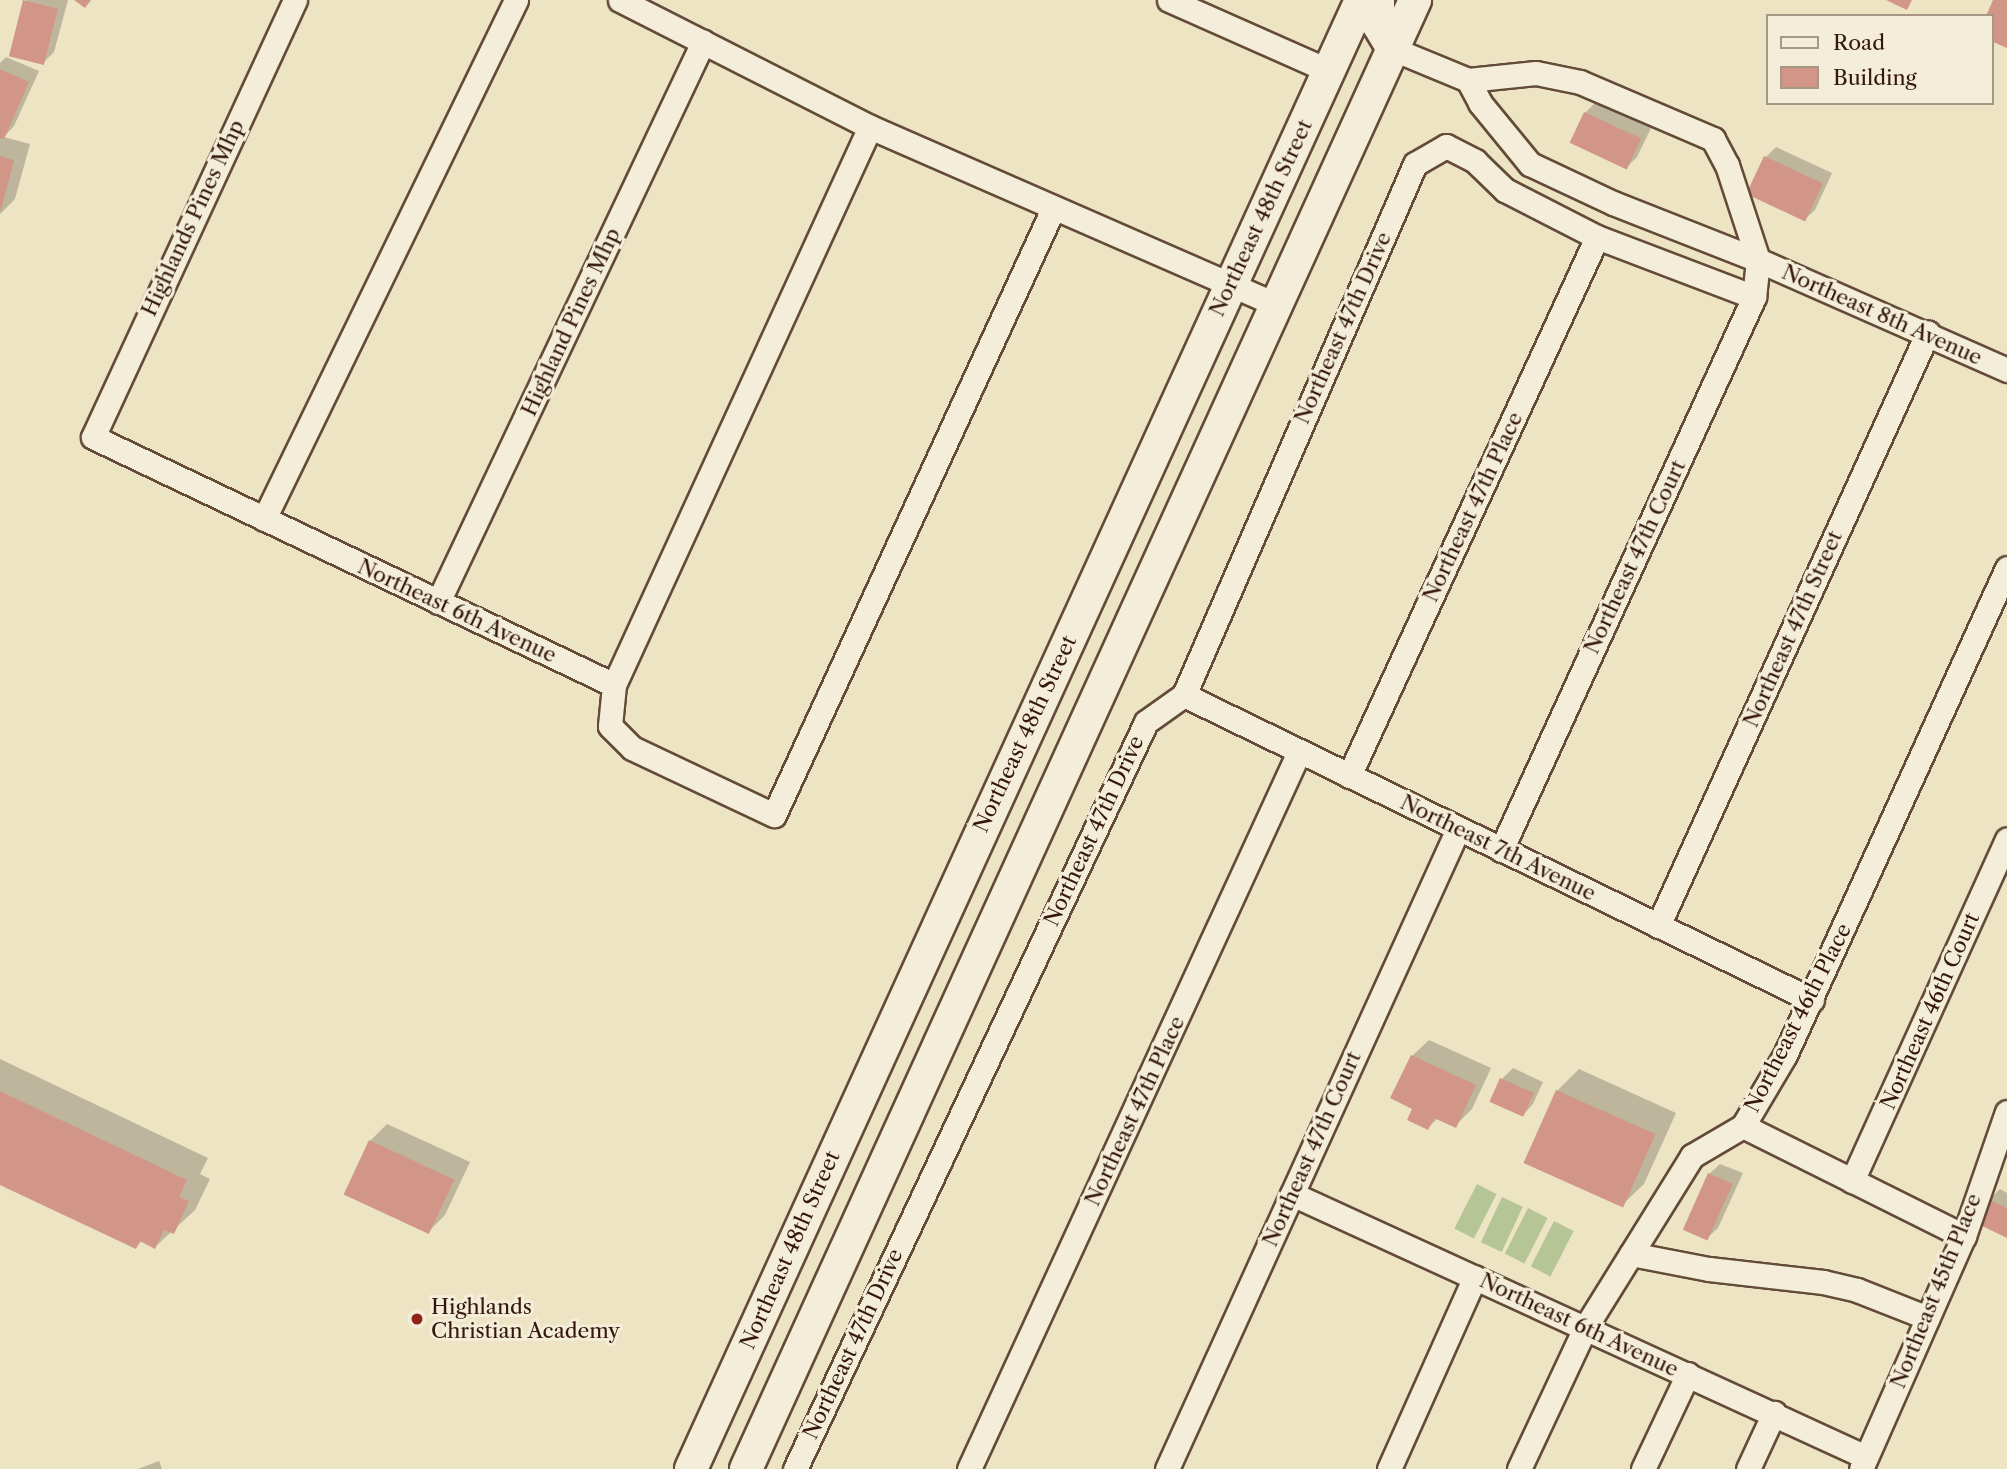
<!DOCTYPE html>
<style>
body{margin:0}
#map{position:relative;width:2007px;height:1469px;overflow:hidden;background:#ede4c4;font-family:"Libre Caslon Text",serif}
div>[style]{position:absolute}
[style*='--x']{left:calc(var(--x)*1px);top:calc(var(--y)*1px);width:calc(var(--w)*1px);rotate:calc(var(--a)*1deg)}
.green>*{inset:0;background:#b5c596;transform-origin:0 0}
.shadow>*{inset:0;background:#0003}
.building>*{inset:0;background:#d29688;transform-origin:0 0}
.roads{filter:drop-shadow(2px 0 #634b38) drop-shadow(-2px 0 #634b38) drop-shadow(0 2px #634b38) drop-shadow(0 -2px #634b38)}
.minor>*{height:23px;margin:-11.5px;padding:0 11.5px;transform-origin:11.5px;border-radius:11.5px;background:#f3edd9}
.secondary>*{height:32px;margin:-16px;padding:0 16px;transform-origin:16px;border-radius:16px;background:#f3edd9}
.dots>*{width:19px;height:19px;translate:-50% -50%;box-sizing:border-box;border:4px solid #f3edd9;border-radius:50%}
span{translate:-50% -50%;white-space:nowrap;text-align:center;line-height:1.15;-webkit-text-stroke:6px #f3edd9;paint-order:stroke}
.street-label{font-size:21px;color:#351809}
.poi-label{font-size:21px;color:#351809}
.left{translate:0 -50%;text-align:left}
.legend{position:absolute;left:1766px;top:14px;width:228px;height:91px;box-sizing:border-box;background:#f3edd9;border:2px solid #a79886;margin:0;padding:9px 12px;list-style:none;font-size:21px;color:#351809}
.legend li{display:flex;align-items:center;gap:14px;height:35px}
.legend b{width:35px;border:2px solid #a79886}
</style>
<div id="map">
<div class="green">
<i style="left:1477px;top:1184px;width:22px;height:50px;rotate:27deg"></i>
<i style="left:1502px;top:1197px;width:23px;height:50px;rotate:25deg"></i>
<i style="left:1528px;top:1208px;width:22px;height:51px;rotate:27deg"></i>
<i style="left:1554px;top:1221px;width:22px;height:51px;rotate:27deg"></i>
</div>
<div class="shadow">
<i style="clip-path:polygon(26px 0,68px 0,54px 52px,43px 63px)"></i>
<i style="clip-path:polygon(6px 57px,39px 71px,14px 126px,4px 137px,30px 144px,15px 199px,0 214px,0 63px)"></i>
<i style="clip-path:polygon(1596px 102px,1651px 128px,1637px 157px,1626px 168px,1585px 113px)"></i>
<i style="clip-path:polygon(1776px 147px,1832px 173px,1815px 210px,1804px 220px,1766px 157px)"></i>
<i style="clip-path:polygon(1429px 1040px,1491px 1068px,1472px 1109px,1455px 1126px,1438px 1118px,1428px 1128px,1414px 1108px,1412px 1056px)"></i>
<i style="clip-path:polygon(0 1059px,208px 1158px,200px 1174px,210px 1179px,195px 1210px,155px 1247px,142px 1241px,136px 1247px,0 1183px)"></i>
<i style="clip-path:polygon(1513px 1068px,1543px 1082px,1533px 1104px,1523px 1115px,1502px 1079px)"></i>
<i style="clip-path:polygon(1579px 1069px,1676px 1113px,1644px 1184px,1621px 1206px,1557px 1091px)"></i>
<i style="clip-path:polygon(387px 1124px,470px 1162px,445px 1215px,429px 1231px,370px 1141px)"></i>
<i style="clip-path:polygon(1720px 1164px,1743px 1173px,1718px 1228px,1707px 1238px,1709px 1174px)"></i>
<i style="clip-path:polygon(2000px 1189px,2007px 1193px,2007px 1236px,1989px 1200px)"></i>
<i style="clip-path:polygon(159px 1461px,162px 1469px,138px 1469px)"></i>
</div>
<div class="building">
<i style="left:23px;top:0;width:36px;height:58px;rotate:14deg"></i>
<i style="clip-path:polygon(74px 0,91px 0,85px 8px)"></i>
<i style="clip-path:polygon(1886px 0,1912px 0,1907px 10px)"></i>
<i style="clip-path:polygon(1993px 0,2007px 0,2007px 48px,1991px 41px,1991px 16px,1986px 16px)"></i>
<i style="clip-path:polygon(0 69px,29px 82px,4px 139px,0 138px)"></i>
<i style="left:1584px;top:112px;width:63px;height:34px;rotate:25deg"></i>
<i style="clip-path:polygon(0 156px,14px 160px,1px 210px,0 210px)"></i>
<i style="left:1764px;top:156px;width:65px;height:42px;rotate:25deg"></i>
<i style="clip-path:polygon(1411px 1055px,1476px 1085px,1456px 1128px,1434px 1118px,1428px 1130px,1407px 1120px,1412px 1109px,1390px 1098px)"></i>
<i style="left:1500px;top:1078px;width:37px;height:26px;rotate:24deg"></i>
<i style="left:1556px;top:1090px;width:109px;height:80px;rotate:24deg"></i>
<i style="clip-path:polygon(0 1091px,187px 1180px,179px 1197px,189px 1201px,174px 1234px,164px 1230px,155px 1249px,140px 1241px,136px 1249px,0 1185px)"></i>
<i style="left:369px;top:1140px;width:94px;height:60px;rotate:25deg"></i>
<i style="left:1708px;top:1173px;width:27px;height:62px;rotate:24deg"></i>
<i style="clip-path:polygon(1988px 1199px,2007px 1208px,2007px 1238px,1976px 1223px)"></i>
</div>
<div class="roads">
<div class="minor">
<i style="--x:295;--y:0;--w:481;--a:114.8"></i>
<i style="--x:93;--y:437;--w:577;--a:25.45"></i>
<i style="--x:614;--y:685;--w:41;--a:95.6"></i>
<i style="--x:610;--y:726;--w:31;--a:45"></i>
<i style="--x:632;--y:748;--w:157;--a:25.3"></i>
<i style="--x:774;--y:815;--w:667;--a:-65.28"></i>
<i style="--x:620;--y:0;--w:280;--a:26.9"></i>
<i style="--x:870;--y:127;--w:443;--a:23.6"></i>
<i style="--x:1169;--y:0;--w:175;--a:23.9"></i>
<i style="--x:1393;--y:49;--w:81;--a:22.5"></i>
<i style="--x:1468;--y:80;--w:68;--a:-5.9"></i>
<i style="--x:1536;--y:73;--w:45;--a:11.6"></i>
<i style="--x:1580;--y:82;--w:145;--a:23.2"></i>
<i style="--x:1713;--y:139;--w:30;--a:62"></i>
<i style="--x:1727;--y:165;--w:100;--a:71.9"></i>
<i style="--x:1758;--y:260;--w:37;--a:96"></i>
<i style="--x:1754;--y:297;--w:608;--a:114.58"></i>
<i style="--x:1468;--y:80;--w:26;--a:62"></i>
<i style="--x:1480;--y:103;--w:79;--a:50.7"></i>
<i style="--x:1530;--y:164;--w:92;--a:25.2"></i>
<i style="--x:1613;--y:203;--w:156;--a:21.5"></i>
<i style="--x:1758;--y:260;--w:272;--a:23.8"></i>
<i style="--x:264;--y:519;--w:577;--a:-64.1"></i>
<i style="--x:438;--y:602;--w:620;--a:-64.68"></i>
<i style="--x:614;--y:685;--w:614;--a:-65.36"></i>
<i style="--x:1184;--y:695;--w:698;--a:25.9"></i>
<i style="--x:1349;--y:776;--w:593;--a:-65.29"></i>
<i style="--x:1658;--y:926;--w:652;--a:-65.56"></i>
<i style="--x:1743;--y:1126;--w:247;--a:26.5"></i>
<i style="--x:1852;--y:1181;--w:375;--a:-65.6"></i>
<i style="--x:1292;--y:1194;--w:631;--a:24.62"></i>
<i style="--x:1631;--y:1254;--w:79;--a:10.9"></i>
<i style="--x:1709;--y:1269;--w:115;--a:6.5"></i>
<i style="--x:1823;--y:1282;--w:35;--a:13"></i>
<i style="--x:1857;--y:1290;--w:76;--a:21.5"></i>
<i style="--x:795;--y:1469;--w:825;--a:-64.83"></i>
<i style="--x:1146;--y:722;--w:47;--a:-35.4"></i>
<i style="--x:1184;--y:695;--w:579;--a:-66.49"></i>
<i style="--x:1415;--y:164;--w:36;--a:-30"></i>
<i style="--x:1446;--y:146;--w:33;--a:27"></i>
<i style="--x:1475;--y:161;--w:42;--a:44"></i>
<i style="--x:1505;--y:190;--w:103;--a:27.1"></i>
<i style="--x:1597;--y:237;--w:168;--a:20.9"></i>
<i style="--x:969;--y:1469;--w:789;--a:-65.29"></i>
<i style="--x:1167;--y:1469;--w:703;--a:-65.55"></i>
<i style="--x:1389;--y:1469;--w:210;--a:-65.9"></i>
<i style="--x:1519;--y:1469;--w:156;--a:-64.9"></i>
<i style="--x:1585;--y:1328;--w:203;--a:-58.1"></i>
<i style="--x:1692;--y:1156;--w:59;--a:-30.5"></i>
<i style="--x:1743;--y:1126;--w:82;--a:-59.4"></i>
<i style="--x:1785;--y:1055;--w:535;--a:-65.49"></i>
<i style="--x:1643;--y:1469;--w:105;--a:-64.7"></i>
<i style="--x:1748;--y:1469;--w:62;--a:-65.1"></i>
<i style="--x:1861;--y:1469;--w:255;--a:-66.2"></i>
<i style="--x:1964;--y:1236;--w:131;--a:-70.9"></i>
</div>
<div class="secondary">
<i style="--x:1378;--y:0;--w:24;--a:90"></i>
<i style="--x:1378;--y:24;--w:29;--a:59"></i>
<i style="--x:691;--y:1469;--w:1615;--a:-65.48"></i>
<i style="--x:746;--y:1469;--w:1614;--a:-65.51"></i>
</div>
</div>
<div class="dots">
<i style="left:417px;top:1319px;background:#8f2418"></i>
</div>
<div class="street-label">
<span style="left:193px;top:218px;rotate:-65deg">Highlands Pines Mhp</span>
<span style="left:1261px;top:218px;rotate:-65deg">Northeast 48th Street</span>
<span style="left:1882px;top:315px;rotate:24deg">Northeast 8th Avenue</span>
<span style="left:571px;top:322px;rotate:-65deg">Highland Pines Mhp</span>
<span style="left:1343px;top:328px;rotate:-66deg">Northeast 47th Drive</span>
<span style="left:1473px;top:507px;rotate:-65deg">Northeast 47th Place</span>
<span style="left:1635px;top:557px;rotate:-65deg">Northeast 47th Court</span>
<span style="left:457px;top:611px;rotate:25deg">Northeast 6th Avenue</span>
<span style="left:1793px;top:629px;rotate:-66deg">Northeast 47th Street</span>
<span style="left:1025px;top:734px;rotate:-65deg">Northeast 48th Street</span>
<span style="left:1094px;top:831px;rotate:-65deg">Northeast 47th Drive</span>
<span style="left:1498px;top:848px;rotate:26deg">Northeast 7th Avenue</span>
<span style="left:1930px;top:1011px;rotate:-66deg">Northeast 46th Court</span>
<span style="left:1798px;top:1018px;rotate:-63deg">Northeast 46th Place</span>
<span style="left:1135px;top:1111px;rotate:-65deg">Northeast 47th Place</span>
<span style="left:1312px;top:1149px;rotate:-66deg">Northeast 47th Court</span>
<span style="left:790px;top:1250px;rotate:-66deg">Northeast 48th Street</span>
<span style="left:1936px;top:1291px;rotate:-68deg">Northeast 45th Place</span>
<span style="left:1579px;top:1325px;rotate:25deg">Northeast 6th Avenue</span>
<span style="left:853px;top:1344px;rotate:-65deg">Northeast 47th Drive</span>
</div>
<div class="poi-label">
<span class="left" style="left:431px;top:1319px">Highlands<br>Christian Academy</span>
</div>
<ul class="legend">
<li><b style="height:9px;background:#f3edd9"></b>Road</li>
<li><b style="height:19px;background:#d29688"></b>Building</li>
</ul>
</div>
